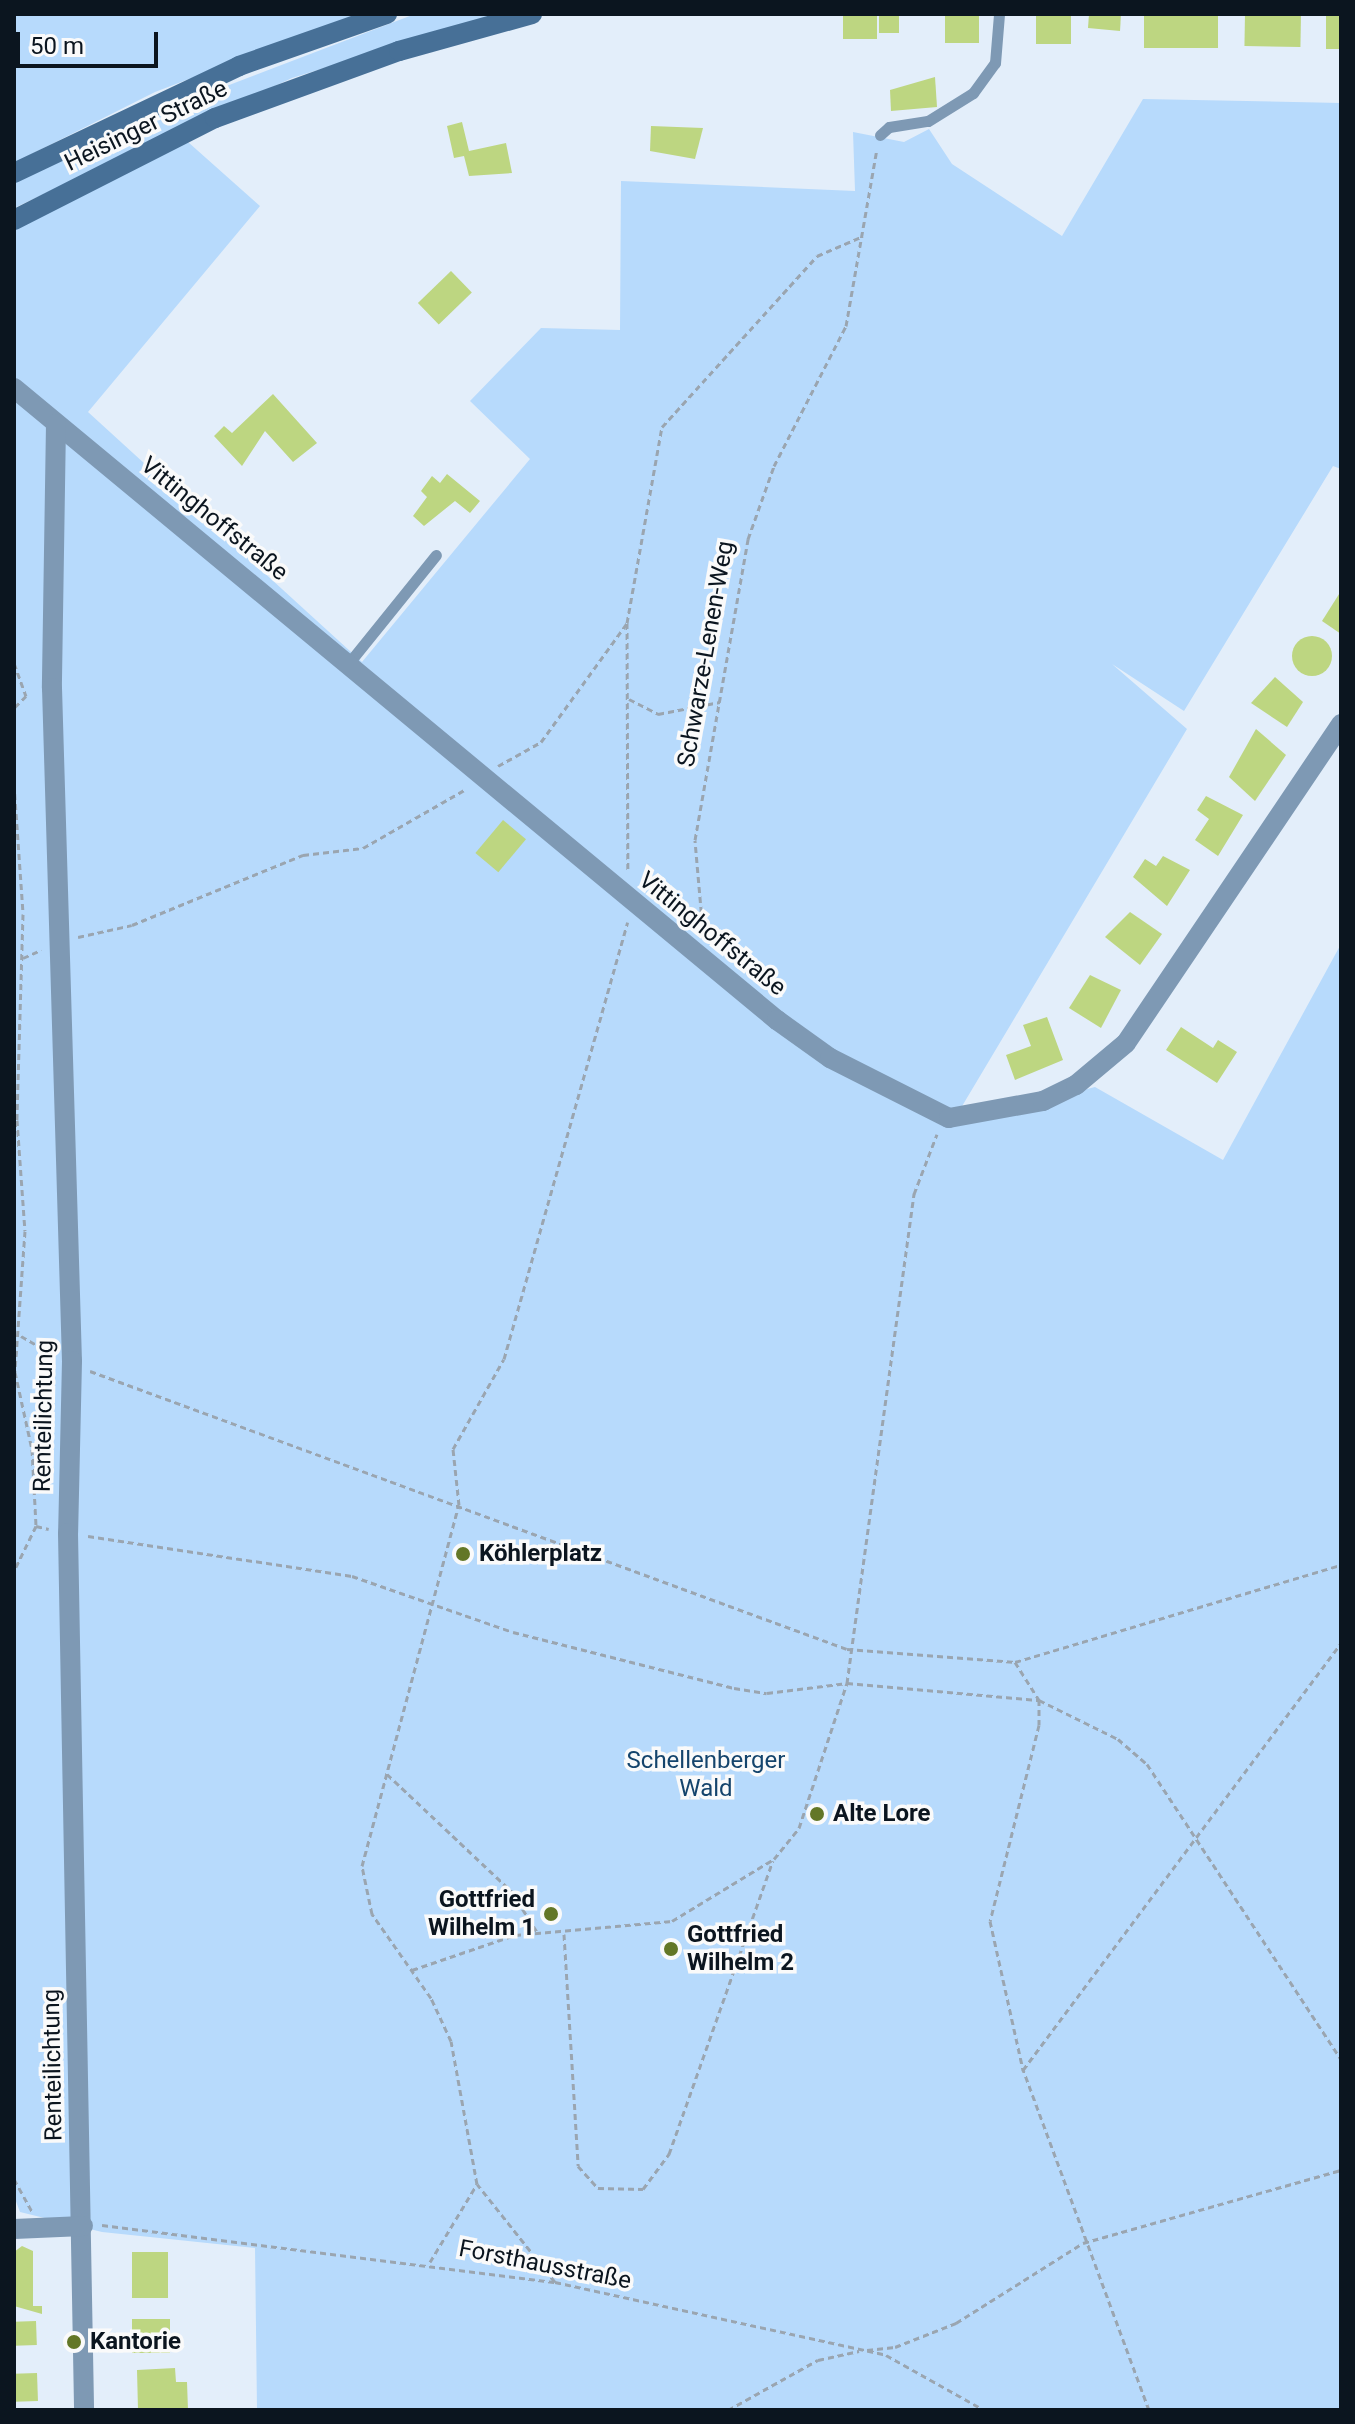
<!DOCTYPE html>
<meta charset="utf-8">
<style>
body{margin:0}
#map{position:relative;width:1355px;height:2424px;overflow:hidden;background:#e3eefa;font-family:Roboto,sans-serif}
div>[style]{position:absolute}
[style*='--x']{left:calc(var(--x)*1px);top:calc(var(--y)*1px);width:calc(var(--w)*1px);rotate:calc(var(--a)*1deg)}
.green>*{inset:0;background:#b7dafc}
.building>*{inset:0;background:#bdd681;transform-origin:0 0}
.round{border-radius:50%}
.path>*{height:3px;margin-top:-1.5px;transform-origin:0;background:repeating-linear-gradient(90deg,#9aa5b0 0 6px,transparent 0 10px)}
.service>*{height:11px;margin:-5.5px;padding:0 5.5px;transform-origin:5.5px;border-radius:5.5px;background:#7e99b4}
.minor>*{height:20px;margin:-10px;padding:0 10px;transform-origin:10px;border-radius:10px;background:#7e99b4}
.secondary>*{height:20px;margin:-10px;padding:0 10px;transform-origin:10px;border-radius:10px;background:#477097}
.dots>*{width:22px;height:22px;translate:-50% -50%;box-sizing:border-box;border:4px solid #fafafa;border-radius:50%}
span{translate:-50% -50%;white-space:nowrap;text-align:center;line-height:1.15;-webkit-text-stroke:7px #fafafa;paint-order:stroke}
.street-label{font-size:24px;color:#0b151f}
.poi-label{font-size:24px;color:#0b151f;font-weight:700}
.left{translate:0 -50%;text-align:left}
.right{translate:-100% -50%;text-align:right}
.park-label{font-size:24px;color:#14446c}
.frame{position:absolute;inset:0;border:16px solid #0b151f;pointer-events:none}
.scale{position:absolute;left:16px;top:32px;width:142px;height:36px;box-sizing:border-box;border:4px solid #0b151f;border-top:0;padding-left:10px;font-size:24px;line-height:28px;white-space:nowrap;color:#0b151f;-webkit-text-stroke:6px #fafafa;paint-order:stroke}
</style>
<div id="map">
<div class="green">
<i style="clip-path:polygon(14px 14px,359px 14px,155px 92px,14px 163px)"></i>
<i style="clip-path:polygon(415px 14px,498px 14px,292px 78px,14px 208px,14px 183px,143px 118px)"></i>
<i style="clip-path:polygon(1143px 99px,1341px 103px,1341px 469px,1333px 466px,1184px 711px,1112px 664px,1187px 729px,952px 1123px,1095px 1087px,1223px 1160px,1341px 944px,1341px 2410px,257px 2410px,255px 2248px,102px 2232px,20px 2212px,14px 2196px,14px 229px,188px 142px,260px 206px,88px 412px,362px 662px,530px 459px,470px 401px,541px 328px,620px 330px,621px 181px,855px 191px,853px 132px,904px 142px,929px 129px,952px 164px,1062px 236px)"></i>
</div>
<div class="building">
<i style="left:843px;top:14px;width:34px;height:25px"></i>
<i style="left:879px;top:14px;width:20px;height:19px"></i>
<i style="left:945px;top:14px;width:34px;height:29px"></i>
<i style="left:1036px;top:14px;width:35px;height:30px"></i>
<i style="clip-path:polygon(1089px 14px,1121px 14px,1120px 31px,1088px 28px)"></i>
<i style="left:1144px;top:14px;width:74px;height:34px"></i>
<i style="left:1245px;top:14px;width:56px;height:32px;rotate:1deg"></i>
<i style="left:1326px;top:14px;width:15px;height:35px"></i>
<i style="clip-path:polygon(935px 77px,937px 107px,891px 111px,890px 90px)"></i>
<i style="clip-path:polygon(462px 122px,469px 151px,506px 143px,512px 173px,469px 176px,464px 156px,454px 158px,447px 126px)"></i>
<i style="clip-path:polygon(651px 126px,703px 128px,695px 159px,650px 151px)"></i>
<i style="left:451px;top:271px;width:30px;height:46px;rotate:46deg"></i>
<i style="clip-path:polygon(273px 394px,317px 443px,293px 462px,265px 431px,242px 466px,214px 436px,224px 426px,232px 433px)"></i>
<i style="clip-path:polygon(447px 474px,480px 501px,470px 513px,455px 501px,424px 526px,413px 516px,427px 497px,421px 491px,432px 476px,440px 483px)"></i>
<i style="clip-path:polygon(1341px 591px,1341px 634px,1322px 621px)"></i>
<i class="round" style="left:1292px;top:636px;width:40px;height:40px"></i>
<i style="clip-path:polygon(1275px 677px,1303px 702px,1287px 727px,1251px 703px)"></i>
<i style="clip-path:polygon(1256px 729px,1286px 755px,1255px 801px,1229px 777px)"></i>
<i style="clip-path:polygon(1206px 796px,1243px 815px,1218px 856px,1195px 840px,1209px 819px,1197px 810px)"></i>
<i style="left:503px;top:820px;width:30px;height:43px;rotate:40deg"></i>
<i style="clip-path:polygon(1163px 856px,1190px 870px,1167px 906px,1133px 877px,1145px 859px,1156px 866px)"></i>
<i style="clip-path:polygon(1130px 912px,1162px 934px,1140px 965px,1105px 937px)"></i>
<i style="clip-path:polygon(1090px 975px,1121px 990px,1101px 1028px,1069px 1008px)"></i>
<i style="clip-path:polygon(1047px 1017px,1063px 1060px,1015px 1080px,1006px 1055px,1031px 1046px,1023px 1025px)"></i>
<i style="clip-path:polygon(1181px 1027px,1213px 1048px,1218px 1040px,1237px 1052px,1217px 1083px,1166px 1050px)"></i>
<i style="clip-path:polygon(22px 2246px,33px 2251px,33px 2306px,42px 2306px,42px 2314px,14px 2306px,14px 2252px)"></i>
<i style="left:132px;top:2252px;width:36px;height:46px"></i>
<i style="left:132px;top:2319px;width:38px;height:34px"></i>
<i style="left:36px;top:2321px;width:24px;height:22px;rotate:88deg"></i>
<i style="clip-path:polygon(175px 2368px,176px 2382px,187px 2382px,188px 2410px,138px 2410px,137px 2370px)"></i>
<i style="left:37px;top:2373px;width:28px;height:23px;rotate:88deg"></i>
</div>
<div class="path">
<i style="--x:627;--y:623;--w:248;--a:89.8"></i>
<i style="--x:14;--y:663;--w:35;--a:70"></i>
<i style="--x:26;--y:696;--w:17;--a:135"></i>
<i style="--x:629;--y:699;--w:33;--a:27"></i>
<i style="--x:658;--y:714;--w:63;--a:-11"></i>
<i style="--x:498;--y:766;--w:49;--a:-29.2"></i>
<i style="--x:541;--y:742;--w:147;--a:-54.1"></i>
<i style="--x:627;--y:623;--w:199;--a:-79.9"></i>
<i style="--x:662;--y:427;--w:231;--a:-47.8"></i>
<i style="--x:817;--y:256;--w:50;--a:-23.5"></i>
<i style="--x:14;--y:784;--w:130;--a:86"></i>
<i style="--x:23;--y:914;--w:206;--a:91.7"></i>
<i style="--x:17;--y:1120;--w:111;--a:85.9"></i>
<i style="--x:25;--y:1231;--w:141;--a:94.1"></i>
<i style="--x:15;--y:1372;--w:79;--a:77.6"></i>
<i style="--x:32;--y:1449;--w:77;--a:87"></i>
<i style="--x:36;--y:1526;--w:50;--a:116.1"></i>
<i style="--x:703;--y:932;--w:92;--a:-95"></i>
<i style="--x:695;--y:840;--w:306;--a:-80"></i>
<i style="--x:748;--y:539;--w:77;--a:-70.4"></i>
<i style="--x:774;--y:466;--w:157;--a:-62.8"></i>
<i style="--x:846;--y:326;--w:180;--a:-80.1"></i>
<i style="--x:78;--y:937;--w:55;--a:-12.5"></i>
<i style="--x:132;--y:925;--w:185;--a:-22.3"></i>
<i style="--x:303;--y:855;--w:60;--a:-6.7"></i>
<i style="--x:363;--y:848;--w:119;--a:-29.8"></i>
<i style="--x:23;--y:958;--w:20;--a:-24"></i>
<i style="--x:21;--y:1336;--w:38;--a:30"></i>
<i style="--x:90;--y:1371;--w:806;--a:20.17"></i>
<i style="--x:847;--y:1649;--w:169;--a:4.4"></i>
<i style="--x:1015;--y:1662;--w:340;--a:-16.6"></i>
<i style="--x:36;--y:1526;--w:13;--a:13"></i>
<i style="--x:88;--y:1536;--w:267;--a:8.6"></i>
<i style="--x:352;--y:1576;--w:170;--a:19.2"></i>
<i style="--x:513;--y:1632;--w:228;--a:14.2"></i>
<i style="--x:734;--y:1688;--w:33;--a:9"></i>
<i style="--x:767;--y:1693;--w:81;--a:-7.1"></i>
<i style="--x:847;--y:1683;--w:193;--a:5.1"></i>
<i style="--x:1039;--y:1700;--w:88;--a:26.3"></i>
<i style="--x:1118;--y:1739;--w:38;--a:41"></i>
<i style="--x:1147;--y:1764;--w:353;--a:56.7"></i>
<i style="--x:1015;--y:1662;--w:45;--a:57.7"></i>
<i style="--x:1039;--y:1700;--w:25;--a:90"></i>
<i style="--x:1039;--y:1725;--w:202;--a:104"></i>
<i style="--x:990;--y:1921;--w:153;--a:77.5"></i>
<i style="--x:387;--y:1774;--w:172;--a:43.3"></i>
<i style="--x:512;--y:1892;--w:47;--a:58"></i>
<i style="--x:564;--y:1934;--w:232;--a:86.5"></i>
<i style="--x:578;--y:2166;--w:30;--a:48"></i>
<i style="--x:598;--y:2188;--w:45;--a:1.3"></i>
<i style="--x:643;--y:2189;--w:44;--a:-53.4"></i>
<i style="--x:669;--y:2154;--w:311;--a:-70.5"></i>
<i style="--x:412;--y:1970;--w:109;--a:-18.8"></i>
<i style="--x:515;--y:1935;--w:158;--a:-5.1"></i>
<i style="--x:672;--y:1921;--w:119;--a:-31.3"></i>
<i style="--x:774;--y:1859;--w:40;--a:-51"></i>
<i style="--x:799;--y:1828;--w:153;--a:-71.7"></i>
<i style="--x:847;--y:1683;--w:494;--a:-82.2"></i>
<i style="--x:914;--y:1194;--w:64;--a:-69"></i>
<i style="--x:14;--y:2179;--w:37;--a:61"></i>
<i style="--x:102;--y:2225;--w:457;--a:7.2"></i>
<i style="--x:555;--y:2282;--w:339;--a:12.4"></i>
<i style="--x:886;--y:2355;--w:112;--a:29.3"></i>
<i style="--x:430;--y:2262;--w:91;--a:-58.9"></i>
<i style="--x:555;--y:2282;--w:125;--a:-128.5"></i>
<i style="--x:477;--y:2184;--w:145;--a:-100.3"></i>
<i style="--x:451;--y:2041;--w:47;--a:-114.9"></i>
<i style="--x:431;--y:1998;--w:103;--a:-125.1"></i>
<i style="--x:372;--y:1914;--w:49;--a:-101.8"></i>
<i style="--x:362;--y:1866;--w:374;--a:-75"></i>
<i style="--x:459;--y:1505;--w:56;--a:-96.1"></i>
<i style="--x:453;--y:1449;--w:103;--a:-60.5"></i>
<i style="--x:504;--y:1359;--w:454;--a:-74.2"></i>
<i style="--x:867;--y:2350;--w:28;--a:-6"></i>
<i style="--x:895;--y:2347;--w:66;--a:-21.5"></i>
<i style="--x:956;--y:2323;--w:150;--a:-32.2"></i>
<i style="--x:1083;--y:2243;--w:268;--a:-15.8"></i>
<i style="--x:728;--y:2410;--w:103;--a:-29.1"></i>
<i style="--x:818;--y:2360;--w:42;--a:-12.4"></i>
<i style="--x:1149;--y:2410;--w:363;--a:-110.3"></i>
<i style="--x:1023;--y:2070;--w:532;--a:-53.32"></i>
</div>
<div class="service">
<i style="--x:880;--y:135;--w:12;--a:-42"></i>
<i style="--x:889;--y:127;--w:39;--a:-9"></i>
<i style="--x:928;--y:121;--w:53;--a:-31.9"></i>
<i style="--x:973;--y:93;--w:37;--a:-54"></i>
<i style="--x:995;--y:63;--w:49;--a:-85.3"></i>
<i style="--x:348;--y:664;--w:140;--a:-51.1"></i>
</div>
<div class="minor">
<i style="--x:14;--y:388;--w:991;--a:39.64"></i>
<i style="--x:777;--y:1020;--w:65;--a:35.6"></i>
<i style="--x:830;--y:1058;--w:133;--a:26.8"></i>
<i style="--x:949;--y:1118;--w:96;--a:-10.3"></i>
<i style="--x:1043;--y:1101;--w:37;--a:-26"></i>
<i style="--x:1076;--y:1085;--w:65;--a:-40"></i>
<i style="--x:1126;--y:1043;--w:385;--a:-56"></i>
<i style="--x:56;--y:424;--w:264;--a:90.9"></i>
<i style="--x:52;--y:688;--w:673;--a:88.3"></i>
<i style="--x:72;--y:1361;--w:172;--a:91.3"></i>
<i style="--x:68;--y:1533;--w:877;--a:88.95"></i>
<i style="--x:14;--y:2229;--w:69;--a:-2.5"></i>
</div>
<div class="secondary">
<i style="--x:14;--y:173;--w:249;--a:-25.4"></i>
<i style="--x:239;--y:66;--w:157;--a:-19.4"></i>
<i style="--x:14;--y:220;--w:225;--a:-26.9"></i>
<i style="--x:215;--y:118;--w:196;--a:-20"></i>
<i style="--x:399;--y:51;--w:138;--a:-15.5"></i>
</div>
<div class="dots">
<i style="left:463px;top:1554px;background:#637727"></i>
<i style="left:817px;top:1814px;background:#637727"></i>
<i style="left:551px;top:1914px;background:#637727"></i>
<i style="left:671px;top:1949px;background:#637727"></i>
<i style="left:74px;top:2342px;background:#637727"></i>
</div>
<div class="street-label">
<span style="left:146px;top:126px;rotate:-26deg">Heisinger Straße</span>
<span style="left:214px;top:519px;rotate:39deg">Vittinghoffstraße</span>
<span style="left:706px;top:654px;rotate:-80deg">Schwarze-Lenen-Weg</span>
<span style="left:712px;top:934px;rotate:39deg">Vittinghoffstraße</span>
<span style="left:44px;top:1416px;rotate:-89deg">Renteilichtung</span>
<span style="left:53px;top:2065px;rotate:-91deg">Renteilichtung</span>
<span style="left:545px;top:2265px;rotate:11deg">Forsthausstraße</span>
</div>
<div class="poi-label">
<span class="left" style="left:479px;top:1554px">Köhlerplatz</span>
<span class="left" style="left:833px;top:1814px">Alte Lore</span>
<span class="right" style="left:535px;top:1914px">Gottfried<br>Wilhelm 1</span>
<span class="left" style="left:687px;top:1949px">Gottfried<br>Wilhelm 2</span>
<span class="left" style="left:90px;top:2342px">Kantorie</span>
</div>
<div class="park-label">
<span style="left:706px;top:1775px">Schellenberger<br>Wald</span>
</div>
<div class="frame"></div>
<div class="scale">50 m</div>
</div>
